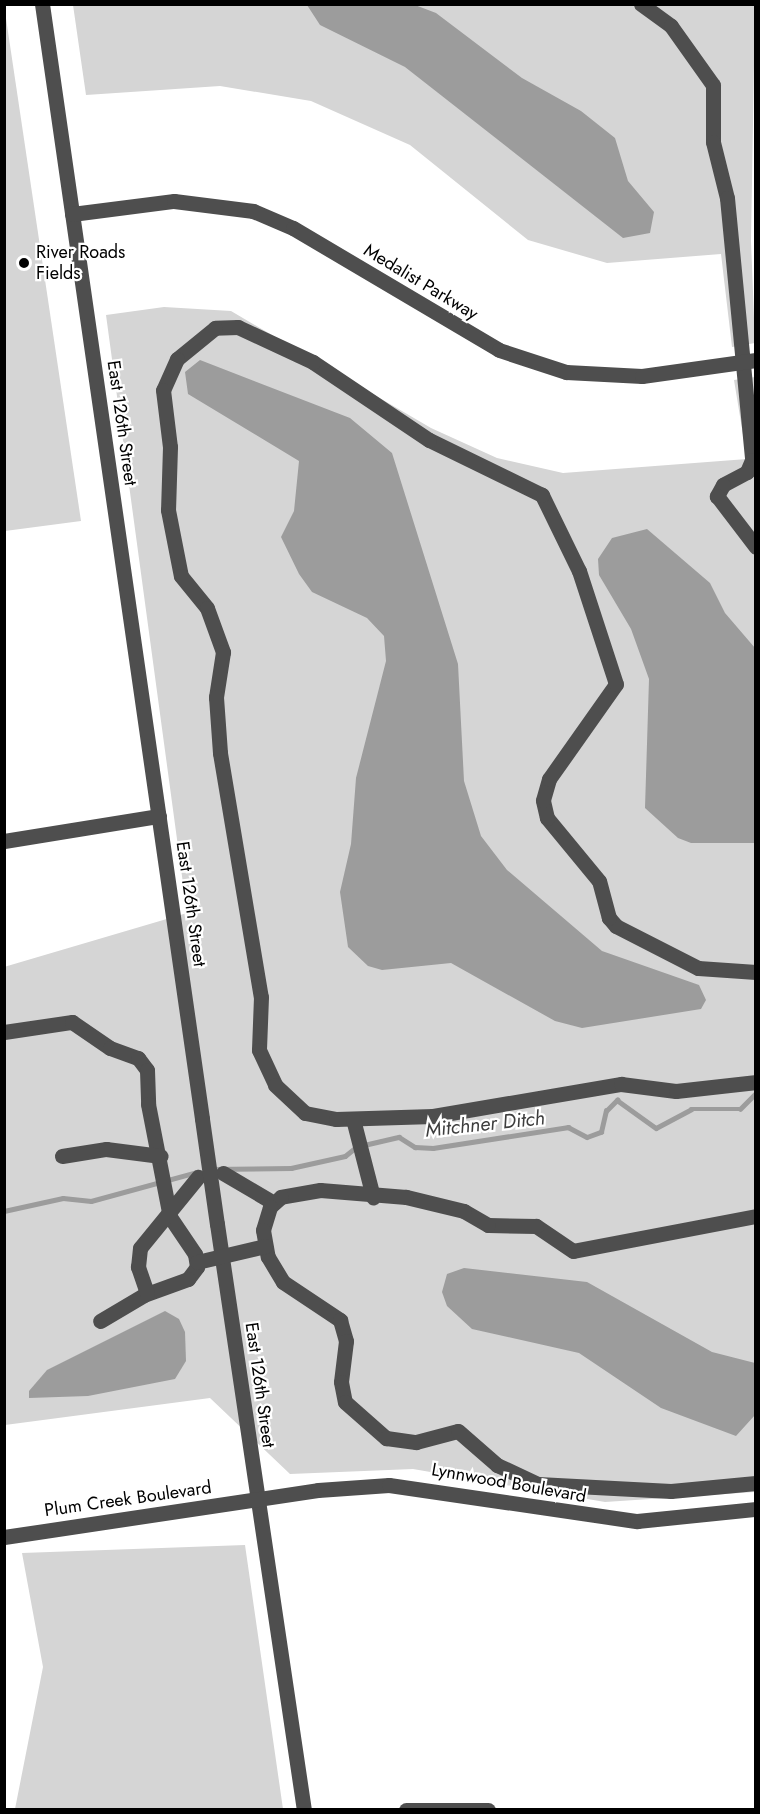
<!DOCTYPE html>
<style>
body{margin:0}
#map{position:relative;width:760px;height:1814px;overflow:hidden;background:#fff;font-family:Jost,sans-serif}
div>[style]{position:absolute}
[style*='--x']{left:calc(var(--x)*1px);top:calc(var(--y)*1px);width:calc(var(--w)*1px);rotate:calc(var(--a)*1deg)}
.green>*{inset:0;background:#d5d5d5}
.water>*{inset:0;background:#9c9c9c}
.stream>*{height:4.5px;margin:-2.25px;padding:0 2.25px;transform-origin:2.25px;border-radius:2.25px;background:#9c9c9c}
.minor>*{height:15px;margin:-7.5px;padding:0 7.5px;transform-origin:7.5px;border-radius:7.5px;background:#4e4e4e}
.minor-bridge>*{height:15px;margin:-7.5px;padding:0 7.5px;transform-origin:7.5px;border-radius:7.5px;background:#4e4e4e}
.dots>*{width:16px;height:16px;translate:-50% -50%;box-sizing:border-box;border:3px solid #fff;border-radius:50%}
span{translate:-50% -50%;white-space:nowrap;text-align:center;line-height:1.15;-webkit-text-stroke:4.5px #fff;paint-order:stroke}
.poi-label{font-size:18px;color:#000}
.left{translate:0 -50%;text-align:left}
.street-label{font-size:18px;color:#000}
.water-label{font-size:20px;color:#3d3d3d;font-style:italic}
.frame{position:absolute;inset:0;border:6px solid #000;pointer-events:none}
</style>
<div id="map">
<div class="green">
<i style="clip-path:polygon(4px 5px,81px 521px,5px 531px,4px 531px)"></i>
<i style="clip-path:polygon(73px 5px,755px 5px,751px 241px,755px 343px,732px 347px,721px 254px,607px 263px,528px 240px,410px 145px,311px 101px,220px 86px,86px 95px)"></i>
<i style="clip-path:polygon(164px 307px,231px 311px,431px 428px,497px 458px,563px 473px,747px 459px,734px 380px,755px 377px,755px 1492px,605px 1502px,413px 1469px,290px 1474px,210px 1398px,5px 1425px,4px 967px,187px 913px,106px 315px)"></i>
<i style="clip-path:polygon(245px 1545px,283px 1809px,15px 1809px,43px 1667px,22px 1553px)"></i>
</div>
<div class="water">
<i style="clip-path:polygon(307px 5px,415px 5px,436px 13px,522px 78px,581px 111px,615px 138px,628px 181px,654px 212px,650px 233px,623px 238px,405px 67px,320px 25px)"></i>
<i style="clip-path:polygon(200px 360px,350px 418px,392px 453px,458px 664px,464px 781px,481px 836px,507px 870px,602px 951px,699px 985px,706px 1000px,701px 1009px,582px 1028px,555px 1021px,451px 963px,382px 970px,368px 966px,348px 947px,340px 892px,351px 844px,356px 778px,386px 661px,384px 636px,367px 618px,312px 592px,299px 574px,281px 537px,294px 511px,299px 461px,188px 394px,185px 372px)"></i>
<i style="clip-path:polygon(647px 529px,710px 583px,725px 613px,755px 648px,755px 843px,691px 843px,678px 838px,645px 808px,649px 679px,631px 629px,599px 575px,598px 559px,612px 538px)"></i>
<i style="clip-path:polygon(464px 1268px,587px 1282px,712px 1352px,755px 1363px,755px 1415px,736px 1436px,661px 1408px,579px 1353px,472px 1329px,447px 1306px,442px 1292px,447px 1274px)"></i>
<i style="clip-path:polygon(165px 1311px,179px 1319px,185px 1332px,186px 1361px,175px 1379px,88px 1396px,29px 1398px,29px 1391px,47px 1370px)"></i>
</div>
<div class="stream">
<i style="--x:364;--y:1145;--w:36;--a:-13"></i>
<i style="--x:399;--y:1137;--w:19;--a:32"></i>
<i style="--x:415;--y:1147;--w:18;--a:3"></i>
<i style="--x:433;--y:1148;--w:137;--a:-8.8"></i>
<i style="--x:568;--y:1127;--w:21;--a:28"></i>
<i style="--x:587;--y:1137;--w:15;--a:-20"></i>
<i style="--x:601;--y:1132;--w:22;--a:-77"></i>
<i style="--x:606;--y:1111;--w:16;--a:-45"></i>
<i style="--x:617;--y:1100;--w:48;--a:35.7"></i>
<i style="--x:656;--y:1128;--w:40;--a:-28"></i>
<i style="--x:691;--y:1109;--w:49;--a:0"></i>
<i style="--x:740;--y:1109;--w:23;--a:-45"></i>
<i style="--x:211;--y:1169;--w:80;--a:-0.7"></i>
<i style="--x:291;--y:1168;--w:55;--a:-12.5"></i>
<i style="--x:345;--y:1156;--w:14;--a:-39"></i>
<i style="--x:4;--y:1211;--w:60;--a:-12.4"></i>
<i style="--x:63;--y:1198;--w:28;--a:6"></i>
<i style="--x:91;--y:1201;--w:110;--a:-15.3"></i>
</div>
<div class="minor">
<i style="--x:42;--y:4;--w:1126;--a:81.83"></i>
<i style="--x:641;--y:4;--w:37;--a:36"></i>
<i style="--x:671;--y:26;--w:72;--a:54.6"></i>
<i style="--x:713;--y:85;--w:57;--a:90"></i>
<i style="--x:713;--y:142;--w:58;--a:76"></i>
<i style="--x:727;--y:198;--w:263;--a:84.5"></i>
<i style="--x:752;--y:460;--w:13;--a:113"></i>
<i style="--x:747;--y:472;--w:27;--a:152"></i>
<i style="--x:723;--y:485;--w:13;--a:119"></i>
<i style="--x:717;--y:496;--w:64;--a:52.6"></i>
<i style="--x:72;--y:214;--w:103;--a:-7.3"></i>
<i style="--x:174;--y:201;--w:80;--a:7.2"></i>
<i style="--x:253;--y:211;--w:43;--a:23"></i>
<i style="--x:293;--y:228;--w:239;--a:30.6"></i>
<i style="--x:499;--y:350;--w:71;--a:18.2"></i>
<i style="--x:566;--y:372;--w:76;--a:3"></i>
<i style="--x:642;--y:376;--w:115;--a:-8"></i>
<i style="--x:4;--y:841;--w:157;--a:-9.2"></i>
<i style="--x:756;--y:972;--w:58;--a:-176.1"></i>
<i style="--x:698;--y:968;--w:92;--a:-152.9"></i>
<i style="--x:616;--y:926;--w:11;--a:-131"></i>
<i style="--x:609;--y:918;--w:38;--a:-105"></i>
<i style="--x:599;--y:881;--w:82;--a:-129.5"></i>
<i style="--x:547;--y:818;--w:18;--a:-103"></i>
<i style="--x:543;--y:800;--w:22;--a:-74"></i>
<i style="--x:549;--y:779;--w:116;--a:-54.8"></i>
<i style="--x:616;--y:684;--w:119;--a:-108.1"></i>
<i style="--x:579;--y:571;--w:85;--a:-116"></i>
<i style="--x:542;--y:495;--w:126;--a:-154"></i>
<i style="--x:429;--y:440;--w:140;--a:-146.1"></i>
<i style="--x:313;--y:362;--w:83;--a:-155"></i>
<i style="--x:238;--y:327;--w:23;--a:178"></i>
<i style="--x:215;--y:328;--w:49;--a:140.8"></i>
<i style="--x:177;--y:359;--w:34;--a:114"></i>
<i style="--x:163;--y:390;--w:57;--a:83"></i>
<i style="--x:170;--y:447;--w:63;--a:91.8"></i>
<i style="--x:168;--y:510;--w:67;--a:78.9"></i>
<i style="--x:181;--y:576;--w:41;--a:50.9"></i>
<i style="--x:207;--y:608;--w:47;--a:70"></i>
<i style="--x:223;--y:652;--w:46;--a:98.8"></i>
<i style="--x:216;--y:697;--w:56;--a:85.9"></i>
<i style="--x:220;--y:753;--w:247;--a:80.5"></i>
<i style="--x:261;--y:997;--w:53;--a:92.2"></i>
<i style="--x:259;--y:1050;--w:38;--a:65"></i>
<i style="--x:275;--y:1085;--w:41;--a:43"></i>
<i style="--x:305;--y:1113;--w:32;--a:11"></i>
<i style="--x:336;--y:1119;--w:97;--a:-1.8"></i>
<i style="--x:433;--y:1116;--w:191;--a:-9.7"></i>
<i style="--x:621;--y:1084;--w:55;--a:7.3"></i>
<i style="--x:676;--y:1091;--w:81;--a:-6.4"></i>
<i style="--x:4;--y:1032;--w:69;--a:-8.4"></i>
<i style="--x:72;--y:1022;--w:46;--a:34.4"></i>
<i style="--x:110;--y:1048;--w:30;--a:20"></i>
<i style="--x:138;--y:1058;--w:15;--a:53"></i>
<i style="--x:147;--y:1070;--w:34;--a:88"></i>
<i style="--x:148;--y:1104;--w:115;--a:79"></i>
<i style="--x:170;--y:1217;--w:45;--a:56"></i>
<i style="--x:195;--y:1254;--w:13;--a:81"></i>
<i style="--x:197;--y:1267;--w:15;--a:127"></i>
<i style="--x:188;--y:1279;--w:47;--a:160"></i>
<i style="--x:144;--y:1295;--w:51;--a:149.4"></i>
<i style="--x:353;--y:1119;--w:81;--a:75.6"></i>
<i style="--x:62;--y:1156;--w:45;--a:-9"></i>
<i style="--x:106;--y:1149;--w:55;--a:7.3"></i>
<i style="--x:223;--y:1173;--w:59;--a:30.5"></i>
<i style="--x:756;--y:1216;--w:186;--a:169.2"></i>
<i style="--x:573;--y:1251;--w:45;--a:-146"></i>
<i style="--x:536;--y:1226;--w:48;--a:-178.8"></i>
<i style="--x:488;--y:1225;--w:28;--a:-150"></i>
<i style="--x:464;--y:1211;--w:60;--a:-166.4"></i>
<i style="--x:406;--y:1197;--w:86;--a:-175.3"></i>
<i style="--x:320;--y:1190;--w:40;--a:170"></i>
<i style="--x:281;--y:1197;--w:15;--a:138"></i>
<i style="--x:270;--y:1207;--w:24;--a:107"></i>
<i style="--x:263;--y:1230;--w:27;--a:80"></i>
<i style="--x:268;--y:1257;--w:29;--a:59"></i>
<i style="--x:283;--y:1282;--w:69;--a:33.7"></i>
<i style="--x:340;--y:1320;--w:22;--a:74"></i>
<i style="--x:346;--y:1341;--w:41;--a:97"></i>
<i style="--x:341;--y:1382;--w:20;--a:79"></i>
<i style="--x:345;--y:1402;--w:55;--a:41.3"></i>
<i style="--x:386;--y:1438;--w:30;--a:8"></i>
<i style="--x:416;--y:1442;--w:43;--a:-14.7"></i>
<i style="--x:458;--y:1431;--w:52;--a:41.1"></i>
<i style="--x:497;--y:1465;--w:45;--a:24.9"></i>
<i style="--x:538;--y:1484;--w:133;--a:3"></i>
<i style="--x:671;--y:1491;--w:85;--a:-5.4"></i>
<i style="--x:217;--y:1224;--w:592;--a:81.56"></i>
<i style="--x:197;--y:1262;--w:70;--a:-13.2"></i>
<i style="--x:147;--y:1293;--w:28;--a:-109"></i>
<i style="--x:138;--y:1267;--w:19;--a:-84"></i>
<i style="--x:140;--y:1248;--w:92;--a:-50.8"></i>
<i style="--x:4;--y:1537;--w:317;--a:-8.5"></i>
<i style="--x:318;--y:1490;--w:71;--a:-4"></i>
<i style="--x:389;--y:1485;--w:251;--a:8.3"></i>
<i style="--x:637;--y:1521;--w:120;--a:-5.8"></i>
<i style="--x:406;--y:1810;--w:82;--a:0"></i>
</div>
<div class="minor-bridge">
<i style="--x:202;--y:1119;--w:106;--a:81.9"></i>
</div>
<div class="dots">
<i style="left:24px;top:263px;background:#000"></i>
</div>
<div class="poi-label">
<span class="left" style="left:36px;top:263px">River Roads<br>Fields</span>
</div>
<div class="street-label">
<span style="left:421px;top:282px;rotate:31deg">Medalist Parkway</span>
<span style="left:122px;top:423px;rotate:82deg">East 126th Street</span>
<span style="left:191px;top:904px;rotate:82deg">East 126th Street</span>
<span style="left:260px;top:1385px;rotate:82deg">East 126th Street</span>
<span style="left:509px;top:1483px;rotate:10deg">Lynnwood Boulevard</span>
<span style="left:128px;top:1499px;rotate:-8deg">Plum Creek Boulevard</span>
</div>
<div class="water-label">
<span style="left:485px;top:1124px;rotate:-6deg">Mitchner Ditch</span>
</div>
<div class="frame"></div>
</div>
